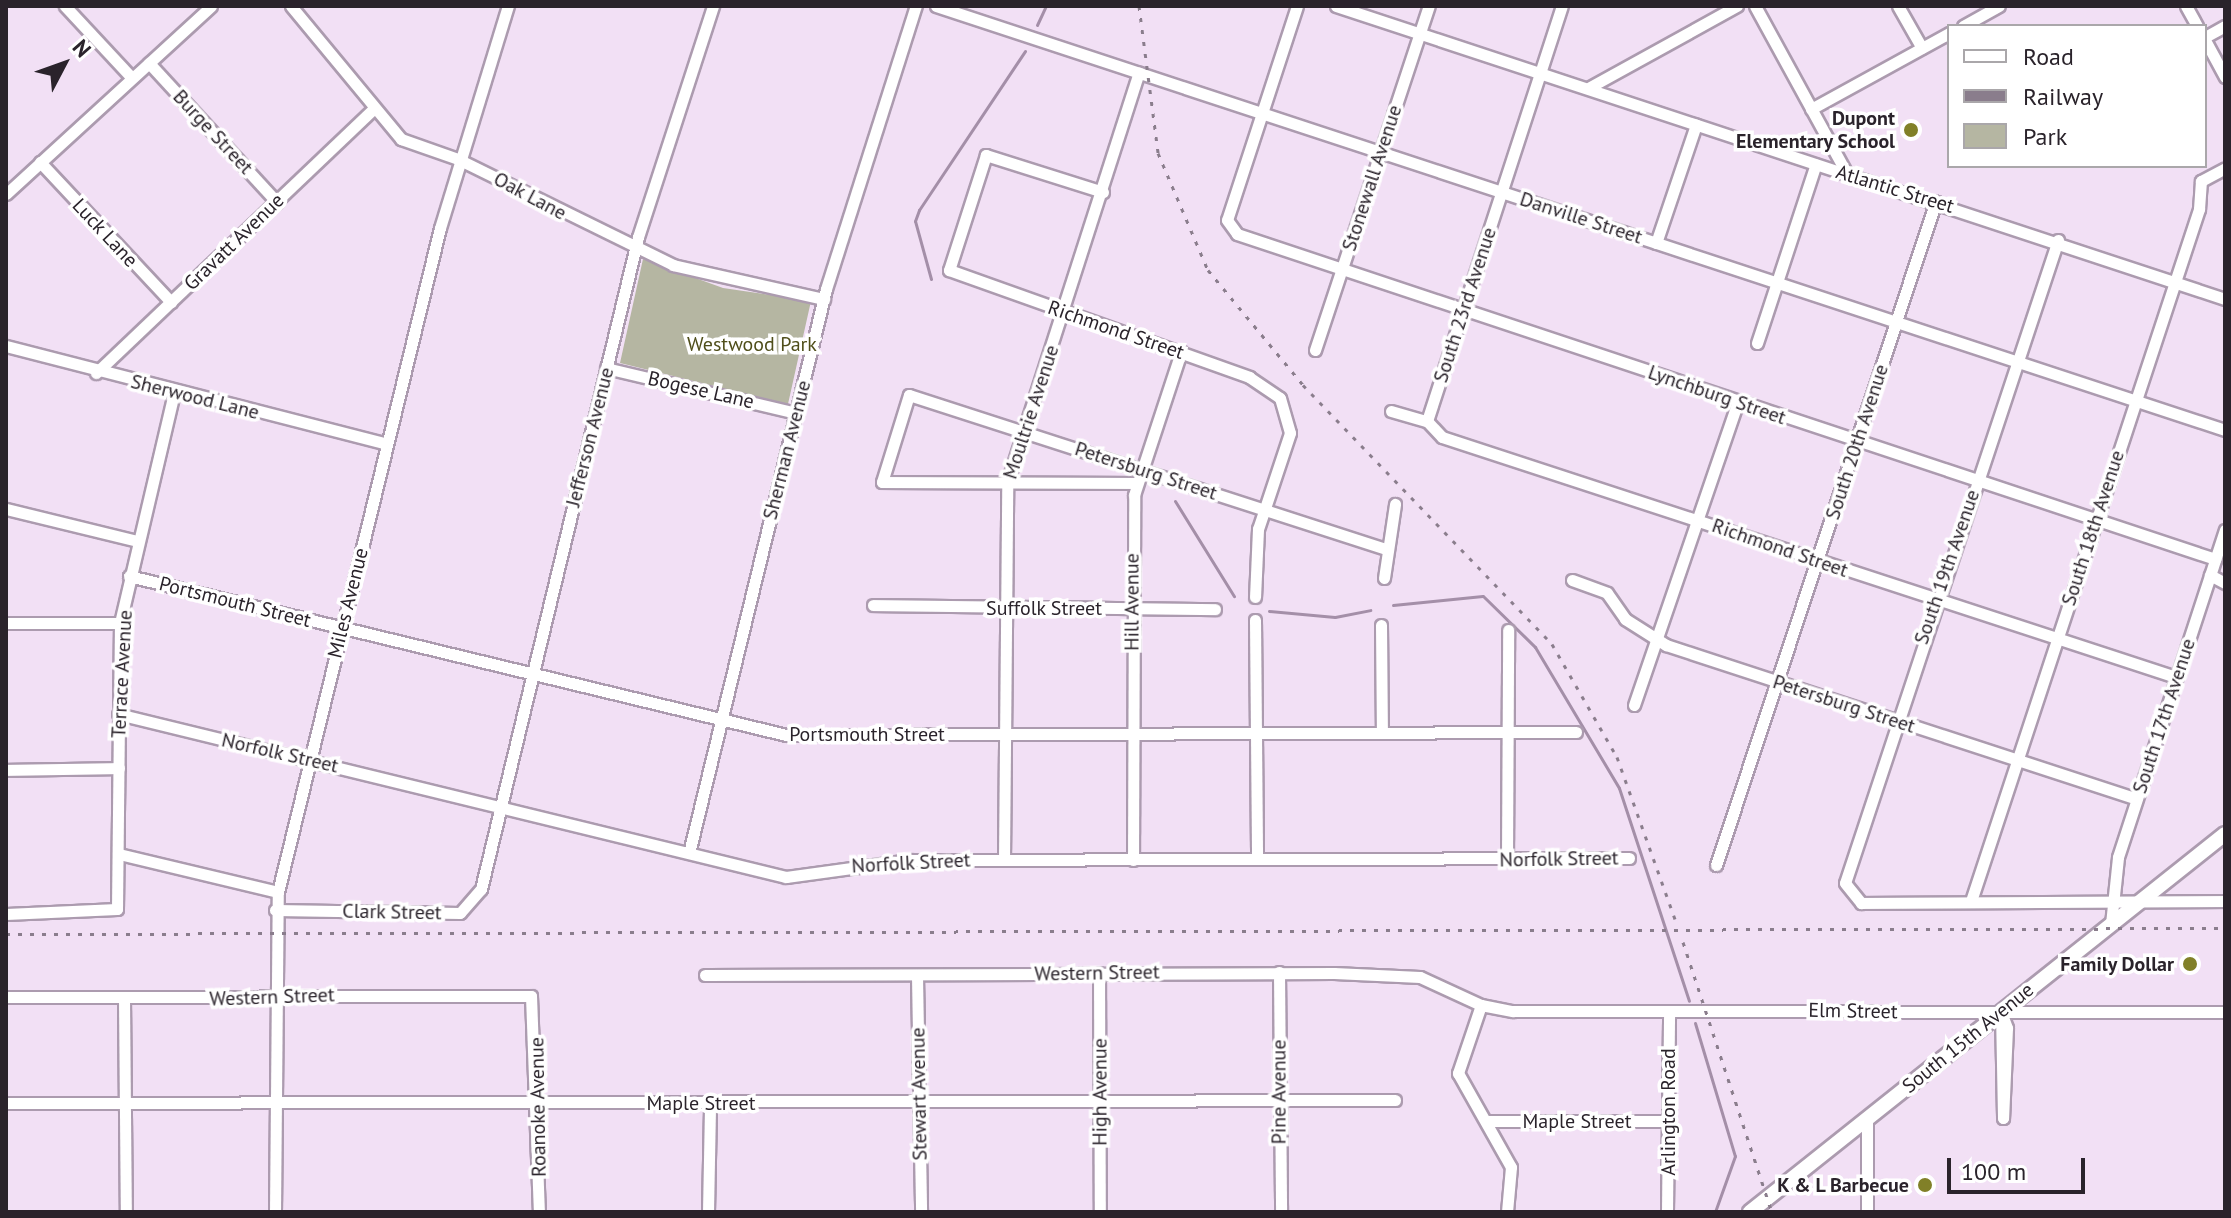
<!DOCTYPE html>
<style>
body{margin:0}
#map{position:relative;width:2231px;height:1218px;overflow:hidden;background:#f2e0f5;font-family:"PT Sans",sans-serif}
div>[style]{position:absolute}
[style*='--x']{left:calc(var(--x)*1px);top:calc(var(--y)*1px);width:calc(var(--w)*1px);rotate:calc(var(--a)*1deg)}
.green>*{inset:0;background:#b5b6a2}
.stream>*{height:3px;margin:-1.5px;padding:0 1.5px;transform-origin:1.5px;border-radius:1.5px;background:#a48fa8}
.roads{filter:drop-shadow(2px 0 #ac9baf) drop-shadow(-2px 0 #ac9baf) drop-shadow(0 2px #ac9baf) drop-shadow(0 -2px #ac9baf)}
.minor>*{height:11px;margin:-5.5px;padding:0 5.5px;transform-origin:5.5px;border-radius:5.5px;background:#fff}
.major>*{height:14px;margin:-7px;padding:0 7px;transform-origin:7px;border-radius:7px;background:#fff}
.rail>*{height:3px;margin-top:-1.5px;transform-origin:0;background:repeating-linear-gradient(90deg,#8a7d8c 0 4px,transparent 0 12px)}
.dots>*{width:22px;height:22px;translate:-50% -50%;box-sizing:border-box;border:4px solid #fff;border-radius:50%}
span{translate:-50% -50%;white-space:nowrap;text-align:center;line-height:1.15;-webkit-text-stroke:7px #fff;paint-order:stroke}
.poi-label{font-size:20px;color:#2a232b;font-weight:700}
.right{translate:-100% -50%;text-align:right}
.street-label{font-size:20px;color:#2a232b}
.park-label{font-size:20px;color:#4f4e1a}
.frame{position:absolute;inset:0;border:8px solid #2a232b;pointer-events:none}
.legend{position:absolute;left:1947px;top:24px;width:260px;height:144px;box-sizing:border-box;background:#fff;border:2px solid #aaa7aa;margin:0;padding:10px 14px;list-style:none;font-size:24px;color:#2a232b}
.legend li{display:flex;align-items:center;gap:16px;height:40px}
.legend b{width:40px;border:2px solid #aaa7aa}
.north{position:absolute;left:24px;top:24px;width:80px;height:80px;-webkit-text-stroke:6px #fff;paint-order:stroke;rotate:49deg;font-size:22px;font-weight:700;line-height:32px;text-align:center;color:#2a232b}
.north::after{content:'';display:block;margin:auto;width:28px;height:36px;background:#2a232b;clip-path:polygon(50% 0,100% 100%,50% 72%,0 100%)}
.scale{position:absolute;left:1947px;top:1158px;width:138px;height:36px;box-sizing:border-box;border:4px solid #2a232b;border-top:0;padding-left:10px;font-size:24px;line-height:28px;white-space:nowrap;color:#2a232b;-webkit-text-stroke:6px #fff;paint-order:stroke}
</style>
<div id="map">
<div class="green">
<i style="clip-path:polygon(643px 259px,723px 288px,811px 301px,788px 404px,620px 363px)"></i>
</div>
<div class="stream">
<i style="--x:1037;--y:25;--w:21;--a:-65"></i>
<i style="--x:931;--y:279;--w:60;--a:-105.4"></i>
<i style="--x:915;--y:221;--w:12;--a:-70"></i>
<i style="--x:919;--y:210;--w:191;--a:-56.3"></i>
<i style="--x:1175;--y:501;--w:112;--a:58.2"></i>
<i style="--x:1393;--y:605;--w:90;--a:-5.7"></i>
<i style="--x:1483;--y:596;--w:73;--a:44.4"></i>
<i style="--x:1535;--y:647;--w:164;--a:59.2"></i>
<i style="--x:1619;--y:788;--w:224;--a:71.8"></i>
<i style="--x:1269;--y:611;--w:66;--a:5.2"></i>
<i style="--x:1335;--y:617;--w:36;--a:-11"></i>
<i style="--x:1695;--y:1023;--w:139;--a:73.3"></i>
<i style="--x:1735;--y:1156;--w:59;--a:109.7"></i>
</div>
<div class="roads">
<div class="minor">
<i style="--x:65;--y:6;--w:98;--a:47.1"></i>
<i style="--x:291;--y:6;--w:173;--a:50.4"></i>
<i style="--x:401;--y:139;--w:60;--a:19.3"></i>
<i style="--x:458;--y:159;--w:240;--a:26.2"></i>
<i style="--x:673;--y:265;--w:155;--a:12.7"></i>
<i style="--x:936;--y:6;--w:1357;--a:18.21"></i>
<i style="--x:1297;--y:6;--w:225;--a:108.1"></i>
<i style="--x:1227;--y:220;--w:17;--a:54"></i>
<i style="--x:1237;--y:234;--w:1031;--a:18.38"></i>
<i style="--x:1336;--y:6;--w:936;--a:18.24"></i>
<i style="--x:1755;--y:6;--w:192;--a:61.3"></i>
<i style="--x:1898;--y:6;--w:48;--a:60.3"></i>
<i style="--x:2186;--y:6;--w:23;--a:61"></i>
<i style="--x:1963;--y:26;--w:41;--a:-29.1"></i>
<i style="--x:2205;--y:37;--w:23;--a:-29"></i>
<i style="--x:2205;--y:40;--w:42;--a:61.6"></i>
<i style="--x:149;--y:63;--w:189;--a:47.4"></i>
<i style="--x:1590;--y:87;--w:168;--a:-28.9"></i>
<i style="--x:1811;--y:109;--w:158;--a:-28.8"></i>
<i style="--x:40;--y:162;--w:192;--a:46.9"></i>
<i style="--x:1103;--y:192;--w:123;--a:-162.5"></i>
<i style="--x:986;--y:155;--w:121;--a:107.8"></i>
<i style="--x:949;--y:270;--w:319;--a:19.6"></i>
<i style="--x:1249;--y:377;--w:37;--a:34"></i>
<i style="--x:1280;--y:398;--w:36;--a:74"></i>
<i style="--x:1290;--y:433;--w:101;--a:108.4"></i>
<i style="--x:1258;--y:529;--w:68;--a:92.5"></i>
<i style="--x:6;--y:194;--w:278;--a:-42.5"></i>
<i style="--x:2058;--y:240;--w:677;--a:108.33"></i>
<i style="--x:1845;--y:883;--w:26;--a:51"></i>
<i style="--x:1861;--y:903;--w:364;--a:-0.3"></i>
<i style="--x:1656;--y:243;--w:125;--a:-71.3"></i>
<i style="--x:1757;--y:343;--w:188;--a:-71.8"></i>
<i style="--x:6;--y:346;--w:393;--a:14.4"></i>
<i style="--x:1315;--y:350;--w:362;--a:-71.7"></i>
<i style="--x:606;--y:368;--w:196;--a:13.3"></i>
<i style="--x:96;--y:373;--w:381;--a:-43.6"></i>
<i style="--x:1391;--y:411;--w:37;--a:16"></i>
<i style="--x:1427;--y:421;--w:22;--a:47"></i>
<i style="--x:1442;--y:437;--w:772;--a:18.11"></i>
<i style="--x:1427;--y:421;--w:436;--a:-72"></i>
<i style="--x:1137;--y:483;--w:255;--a:-179.8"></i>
<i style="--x:882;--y:482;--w:91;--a:-72.8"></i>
<i style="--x:909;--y:395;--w:499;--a:17.9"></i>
<i style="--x:6;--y:509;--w:135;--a:13.7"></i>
<i style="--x:2210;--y:575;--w:17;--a:28"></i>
<i style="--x:129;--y:576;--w:676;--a:13.6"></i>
<i style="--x:786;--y:735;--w:790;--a:-0.22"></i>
<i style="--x:1384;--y:578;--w:75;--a:-81.5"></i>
<i style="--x:1572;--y:580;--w:37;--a:20"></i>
<i style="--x:1607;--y:593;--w:32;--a:55"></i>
<i style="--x:1625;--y:619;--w:49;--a:32.4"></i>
<i style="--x:1666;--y:645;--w:495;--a:18.1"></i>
<i style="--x:873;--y:605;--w:342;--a:0.7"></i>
<i style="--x:1255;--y:620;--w:239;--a:89.5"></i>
<i style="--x:6;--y:623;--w:114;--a:0"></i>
<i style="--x:1381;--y:625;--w:108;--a:89.5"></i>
<i style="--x:1634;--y:705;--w:320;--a:-71.1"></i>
<i style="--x:118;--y:714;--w:688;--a:13.71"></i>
<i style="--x:786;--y:877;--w:125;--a:-7.8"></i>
<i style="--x:910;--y:860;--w:719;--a:-0.16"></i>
<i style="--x:6;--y:770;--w:113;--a:-1"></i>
<i style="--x:689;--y:853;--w:580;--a:-76.35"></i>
<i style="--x:826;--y:289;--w:297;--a:-72.4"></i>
<i style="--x:119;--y:854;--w:163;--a:13.4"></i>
<i style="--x:1507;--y:859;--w:229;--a:-89.7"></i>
<i style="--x:1004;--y:860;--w:377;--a:-89.5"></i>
<i style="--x:1007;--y:483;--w:431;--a:-72.2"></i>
<i style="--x:1133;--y:860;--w:365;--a:-89.8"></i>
<i style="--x:1134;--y:495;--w:151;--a:-71.8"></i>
<i style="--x:1716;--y:865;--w:699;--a:-71.67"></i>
<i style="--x:1971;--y:901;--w:729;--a:-71.76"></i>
<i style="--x:2199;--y:209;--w:28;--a:-86"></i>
<i style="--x:2201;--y:181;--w:27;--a:-28"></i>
<i style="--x:275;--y:910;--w:185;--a:0.9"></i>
<i style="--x:460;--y:913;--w:32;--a:-49"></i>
<i style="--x:481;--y:889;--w:671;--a:-76.46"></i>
<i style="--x:638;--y:237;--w:243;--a:-72"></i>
<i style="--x:6;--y:914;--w:111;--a:-2.6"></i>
<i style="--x:117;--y:909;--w:286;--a:-89.4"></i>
<i style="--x:120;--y:623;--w:237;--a:-76.8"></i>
<i style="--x:2111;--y:924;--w:67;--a:-84"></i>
<i style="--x:2118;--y:857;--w:344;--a:-71.9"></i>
<i style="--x:1279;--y:972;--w:240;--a:89.5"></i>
<i style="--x:1099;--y:973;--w:239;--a:89.8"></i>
<i style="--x:705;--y:975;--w:629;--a:-0.18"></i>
<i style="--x:1334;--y:973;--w:86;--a:2.7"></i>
<i style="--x:1420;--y:977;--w:67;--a:24.7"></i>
<i style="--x:1481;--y:1005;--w:33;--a:11"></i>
<i style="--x:1513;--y:1011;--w:712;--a:0.08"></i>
<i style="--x:917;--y:976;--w:236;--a:89"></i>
<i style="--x:6;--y:997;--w:525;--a:-0.11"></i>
<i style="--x:531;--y:996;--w:216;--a:87.9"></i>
<i style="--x:124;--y:999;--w:213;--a:89.5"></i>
<i style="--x:1481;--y:1005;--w:72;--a:108.7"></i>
<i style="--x:1458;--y:1073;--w:108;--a:60.6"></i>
<i style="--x:1511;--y:1167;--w:45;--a:95.1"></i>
<i style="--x:2001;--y:1012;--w:17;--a:69"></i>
<i style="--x:2007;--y:1028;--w:90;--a:92.5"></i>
<i style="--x:2001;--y:1012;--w:106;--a:88.9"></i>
<i style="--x:6;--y:1103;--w:1389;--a:-0.12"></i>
<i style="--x:1486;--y:1121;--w:182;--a:0"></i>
<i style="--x:275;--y:1212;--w:320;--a:-89.5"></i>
<i style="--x:278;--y:892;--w:683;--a:-76.29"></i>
<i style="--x:440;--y:228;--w:232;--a:-73"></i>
<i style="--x:708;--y:1212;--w:109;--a:-88.9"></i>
<i style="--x:1667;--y:1212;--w:200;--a:-89.4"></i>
<i style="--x:1867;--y:1212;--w:93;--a:-90"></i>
</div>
<div class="major">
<i style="--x:1750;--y:1212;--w:607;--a:-38.51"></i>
</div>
</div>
<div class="rail">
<i style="--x:1139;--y:6;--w:148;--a:82.6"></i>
<i style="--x:1158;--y:153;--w:127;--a:66.9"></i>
<i style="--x:1208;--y:270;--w:149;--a:50.4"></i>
<i style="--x:1303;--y:385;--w:359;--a:46.1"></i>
<i style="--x:1552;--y:644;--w:130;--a:60.1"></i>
<i style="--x:1617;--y:757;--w:175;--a:70.3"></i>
<i style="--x:6;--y:934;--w:2219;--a:-0.15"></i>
<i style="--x:1683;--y:942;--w:284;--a:71.8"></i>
</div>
<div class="dots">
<i style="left:1911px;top:130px;background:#818028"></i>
<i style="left:2190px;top:964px;background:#818028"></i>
<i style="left:1925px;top:1185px;background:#818028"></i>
</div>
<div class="poi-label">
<span class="right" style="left:1895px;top:130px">Dupont<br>Elementary School</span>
<span class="right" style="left:2174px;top:964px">Family Dollar</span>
<span class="right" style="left:1909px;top:1185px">K &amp; L Barbecue</span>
</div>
<div class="street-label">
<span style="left:213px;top:132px;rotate:47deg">Burge Street</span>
<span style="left:1372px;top:178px;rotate:-72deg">Stonewall Avenue</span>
<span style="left:1895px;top:189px;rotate:17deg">Atlantic Street</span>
<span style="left:530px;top:196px;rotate:28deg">Oak Lane</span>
<span style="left:1581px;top:218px;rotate:18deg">Danville Street</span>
<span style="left:105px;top:233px;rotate:47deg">Luck Lane</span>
<span style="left:234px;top:242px;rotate:-44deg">Gravatt Avenue</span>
<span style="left:1465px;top:305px;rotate:-72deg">South 23rd Avenue</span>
<span style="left:1116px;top:330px;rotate:19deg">Richmond Street</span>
<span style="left:701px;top:390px;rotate:13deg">Bogese Lane</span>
<span style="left:1717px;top:395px;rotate:19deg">Lynchburg Street</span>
<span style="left:195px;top:397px;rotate:14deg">Sherwood Lane</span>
<span style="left:1031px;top:412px;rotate:-72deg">Moultrie Avenue</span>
<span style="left:590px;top:437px;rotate:-76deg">Jefferson Avenue</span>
<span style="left:1857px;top:442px;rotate:-72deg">South 20th Avenue</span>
<span style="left:787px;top:450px;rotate:-76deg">Sherman Avenue</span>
<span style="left:1146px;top:471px;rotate:18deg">Petersburg Street</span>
<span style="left:2093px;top:528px;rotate:-72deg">South 18th Avenue</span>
<span style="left:1780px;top:548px;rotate:19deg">Richmond Street</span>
<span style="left:1947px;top:567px;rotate:-71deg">South 19th Avenue</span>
<span style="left:235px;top:602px;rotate:14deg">Portsmouth Street</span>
<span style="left:1132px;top:602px;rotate:-90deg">Hill Avenue</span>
<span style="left:348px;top:603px;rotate:-76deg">Miles Avenue</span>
<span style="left:1044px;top:608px">Suffolk Street</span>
<span style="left:122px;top:674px;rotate:-87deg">Terrace Avenue</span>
<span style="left:1844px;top:704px;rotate:18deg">Petersburg Street</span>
<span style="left:2164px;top:716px;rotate:-72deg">South 17th Avenue</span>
<span style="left:867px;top:734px">Portsmouth Street</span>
<span style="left:280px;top:753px;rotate:13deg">Norfolk Street</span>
<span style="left:1559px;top:859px;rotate:-1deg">Norfolk Street</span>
<span style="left:911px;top:863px;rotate:-3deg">Norfolk Street</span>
<span style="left:392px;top:912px;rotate:1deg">Clark Street</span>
<span style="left:1097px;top:973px;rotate:-1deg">Western Street</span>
<span style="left:272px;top:997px;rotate:-2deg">Western Street</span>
<span style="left:1853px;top:1011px;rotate:1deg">Elm Street</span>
<span style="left:1968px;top:1038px;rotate:-39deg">South 15th Avenue</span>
<span style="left:1100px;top:1092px;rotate:-90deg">High Avenue</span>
<span style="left:1279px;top:1092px;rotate:-90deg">Pine Avenue</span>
<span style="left:919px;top:1094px;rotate:-91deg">Stewart Avenue</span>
<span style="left:701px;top:1103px">Maple Street</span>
<span style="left:538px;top:1107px;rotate:-91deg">Roanoke Avenue</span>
<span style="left:1668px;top:1112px;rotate:-90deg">Arlington Road</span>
<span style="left:1577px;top:1121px">Maple Street</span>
</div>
<div class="park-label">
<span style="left:752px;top:344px">Westwood Park</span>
</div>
<div class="frame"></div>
<ul class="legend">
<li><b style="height:10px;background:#fff"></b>Road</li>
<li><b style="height:10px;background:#8a7d8c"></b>Railway</li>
<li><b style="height:22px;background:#b5b6a2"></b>Park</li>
</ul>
<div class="north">N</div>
<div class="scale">100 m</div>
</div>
